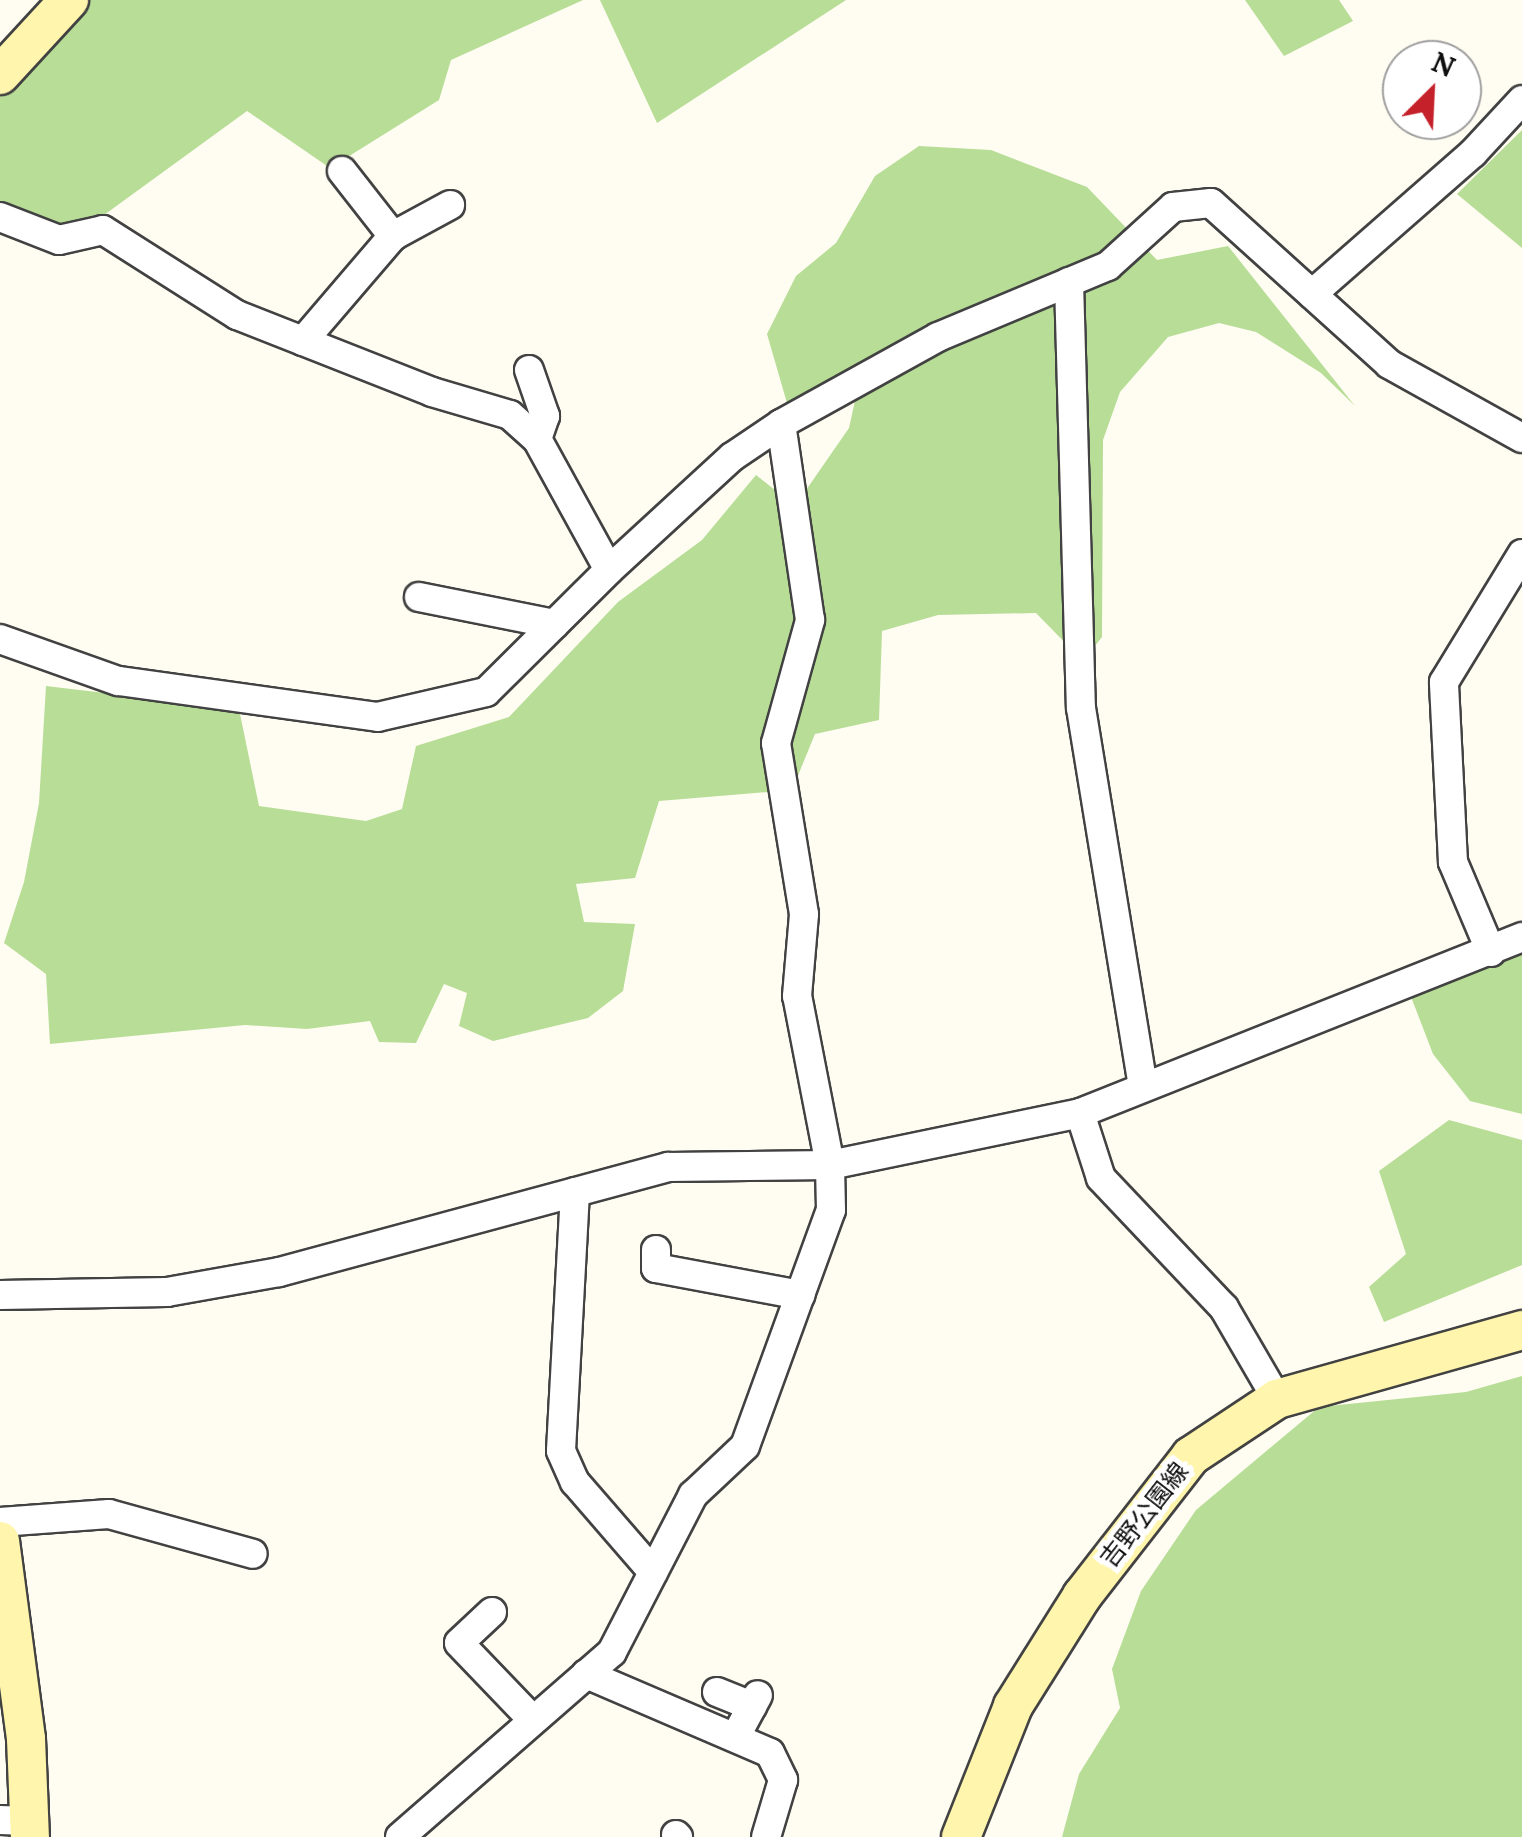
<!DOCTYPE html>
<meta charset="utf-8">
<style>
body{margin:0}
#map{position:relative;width:1522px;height:1837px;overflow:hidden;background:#fffcf1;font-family:Lora,"Noto Sans JP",serif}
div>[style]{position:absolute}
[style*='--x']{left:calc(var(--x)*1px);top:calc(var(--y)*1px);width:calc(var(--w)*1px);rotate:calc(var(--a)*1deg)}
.forest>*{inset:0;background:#b7dd97}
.roads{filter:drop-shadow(2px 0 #424242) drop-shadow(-2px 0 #424242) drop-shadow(0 2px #424242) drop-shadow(0 -2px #424242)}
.street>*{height:28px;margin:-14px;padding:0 14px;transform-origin:14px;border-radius:14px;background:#fff}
.secondary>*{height:38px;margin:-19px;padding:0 19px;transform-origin:19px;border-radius:19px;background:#fff5ac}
span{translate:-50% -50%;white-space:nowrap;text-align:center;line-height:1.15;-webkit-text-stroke:10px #fff;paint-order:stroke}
.street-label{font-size:25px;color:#0f0f0f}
.north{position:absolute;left:1382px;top:40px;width:100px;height:100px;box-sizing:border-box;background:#fff;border:2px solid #9f9f9f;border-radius:50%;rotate:24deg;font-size:28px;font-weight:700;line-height:40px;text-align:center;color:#0f0f0f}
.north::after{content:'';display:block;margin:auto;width:35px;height:45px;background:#c5212b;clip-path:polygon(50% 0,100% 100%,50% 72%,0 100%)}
</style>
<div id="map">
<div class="forest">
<i style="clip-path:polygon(90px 0,583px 0,451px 60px,439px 100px,330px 168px,247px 111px,82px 231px,0 212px,0 97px)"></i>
<i style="clip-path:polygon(600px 0,846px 0,657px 123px)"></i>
<i style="clip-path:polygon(1245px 0,1339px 0,1353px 21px,1284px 56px)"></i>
<i style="clip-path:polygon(1522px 130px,1522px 248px,1457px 194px)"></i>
<i style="clip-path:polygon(919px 146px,991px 150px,1087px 187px,1157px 260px,1228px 246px,1355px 406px,1321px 373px,1256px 332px,1219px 323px,1168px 337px,1120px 392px,1103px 440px,1102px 637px,1083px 661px,1036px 613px,938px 615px,882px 631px,879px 720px,815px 734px,792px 790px,659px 801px,635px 878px,576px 884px,584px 922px,635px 924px,623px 991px,588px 1018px,493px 1041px,459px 1026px,467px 993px,444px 984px,416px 1043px,379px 1042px,370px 1021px,307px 1029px,245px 1025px,50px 1044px,46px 974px,4px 943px,24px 882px,39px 803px,46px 686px,239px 709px,259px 806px,366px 821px,402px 809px,416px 746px,509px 717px,618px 602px,702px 540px,756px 475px,795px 506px,849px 428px,856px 396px,787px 403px,767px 334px,796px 276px,836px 243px,875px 176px)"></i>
<i style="clip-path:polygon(1522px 952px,1522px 1114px,1470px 1101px,1433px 1054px,1408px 989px)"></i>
<i style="clip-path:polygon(1449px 1120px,1522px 1140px,1522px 1265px,1384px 1322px,1369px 1287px,1406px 1254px,1379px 1171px)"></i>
<i style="clip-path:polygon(1522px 1376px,1522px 1837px,1062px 1837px,1079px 1774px,1120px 1708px,1112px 1669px,1141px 1591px,1196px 1510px,1319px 1407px,1466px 1392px)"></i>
</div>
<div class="roads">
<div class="street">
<i style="--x:342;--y:171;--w:83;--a:51.9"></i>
<i style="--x:0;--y:217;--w:63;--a:21.3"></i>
<i style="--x:59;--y:240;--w:45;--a:-12.8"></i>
<i style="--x:103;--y:230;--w:159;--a:32.4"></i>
<i style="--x:237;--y:315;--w:210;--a:21.5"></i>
<i style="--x:432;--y:392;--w:81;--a:16.4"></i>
<i style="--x:510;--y:415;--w:36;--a:42"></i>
<i style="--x:537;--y:439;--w:149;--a:61.2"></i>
<i style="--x:609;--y:570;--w:173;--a:135.2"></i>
<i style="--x:486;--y:692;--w:111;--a:167"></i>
<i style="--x:378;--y:717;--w:262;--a:-172.1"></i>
<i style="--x:118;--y:681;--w:125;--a:-160.4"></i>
<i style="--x:1069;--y:282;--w:426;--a:88.4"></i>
<i style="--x:1081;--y:708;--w:383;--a:80.7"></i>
<i style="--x:1312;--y:294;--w:214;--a:-41.2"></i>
<i style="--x:1473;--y:153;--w:72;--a:-47.2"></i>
<i style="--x:303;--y:341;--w:138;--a:-49.4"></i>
<i style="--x:393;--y:236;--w:65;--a:-28.5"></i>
<i style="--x:529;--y:370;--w:49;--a:70.8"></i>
<i style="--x:545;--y:416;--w:24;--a:109"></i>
<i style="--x:609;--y:570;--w:167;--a:-42.6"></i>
<i style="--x:732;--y:457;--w:59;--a:-34"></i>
<i style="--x:781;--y:424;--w:179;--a:-29"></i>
<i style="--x:938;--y:337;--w:184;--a:-22.7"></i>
<i style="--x:1108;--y:266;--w:88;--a:-42.2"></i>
<i style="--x:1173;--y:207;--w:38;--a:-6"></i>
<i style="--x:1211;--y:203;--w:240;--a:42.1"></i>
<i style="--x:1389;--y:364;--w:152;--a:29.1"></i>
<i style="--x:419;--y:597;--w:138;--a:11.3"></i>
<i style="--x:1491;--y:952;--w:98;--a:-112.9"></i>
<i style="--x:1453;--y:862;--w:180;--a:-92.9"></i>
<i style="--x:1444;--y:682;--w:150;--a:-58.6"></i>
<i style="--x:1080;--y:1113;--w:68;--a:72.1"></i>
<i style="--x:1101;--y:1178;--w:179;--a:46.6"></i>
<i style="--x:1224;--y:1308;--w:105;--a:59.8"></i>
<i style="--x:575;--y:1192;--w:259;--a:93.1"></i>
<i style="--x:561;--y:1451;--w:34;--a:66"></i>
<i style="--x:575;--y:1482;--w:119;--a:49.1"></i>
<i style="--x:656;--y:1250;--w:18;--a:90"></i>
<i style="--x:656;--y:1268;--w:147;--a:10.6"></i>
<i style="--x:0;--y:1295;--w:167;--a:-1"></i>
<i style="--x:167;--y:1292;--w:114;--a:-10.1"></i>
<i style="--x:279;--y:1272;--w:403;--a:-15.1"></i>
<i style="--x:668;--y:1167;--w:162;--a:-0.7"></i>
<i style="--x:830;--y:1165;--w:255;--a:-11.7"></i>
<i style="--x:1080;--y:1113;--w:476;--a:-21.7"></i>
<i style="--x:0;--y:1522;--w:109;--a:-4.2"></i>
<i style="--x:109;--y:1514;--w:149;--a:15.5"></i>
<i style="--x:492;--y:1612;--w:45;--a:136.8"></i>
<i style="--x:459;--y:1643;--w:105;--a:46.2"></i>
<i style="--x:586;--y:1674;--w:200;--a:23.2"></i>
<i style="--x:770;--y:1753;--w:30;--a:64"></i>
<i style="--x:783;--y:1780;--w:59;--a:106.6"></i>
<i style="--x:717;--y:1692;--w:38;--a:22"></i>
<i style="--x:737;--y:1734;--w:44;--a:-61.7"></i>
<i style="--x:0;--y:1820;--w:29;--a:2"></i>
<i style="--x:676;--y:1835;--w:3;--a:45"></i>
<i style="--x:400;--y:1837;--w:281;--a:-41.1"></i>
<i style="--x:612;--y:1652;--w:177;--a:-62.7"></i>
<i style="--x:693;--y:1495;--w:71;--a:-43.3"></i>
<i style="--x:745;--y:1446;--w:251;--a:-70"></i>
<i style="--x:831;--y:1210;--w:45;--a:-91.3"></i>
<i style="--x:830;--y:1165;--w:172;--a:-101"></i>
<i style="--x:797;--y:996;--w:82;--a:-85.1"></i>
<i style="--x:804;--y:914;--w:173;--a:-99.3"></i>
<i style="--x:776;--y:743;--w:128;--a:-74.5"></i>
<i style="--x:810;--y:620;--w:198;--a:-98.4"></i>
</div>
<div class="secondary">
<i style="--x:0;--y:75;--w:102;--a:-47.4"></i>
<i style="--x:0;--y:1541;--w:200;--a:82.5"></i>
<i style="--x:26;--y:1739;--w:98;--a:87.7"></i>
<i style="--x:961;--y:1837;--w:141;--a:-68.3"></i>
<i style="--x:1013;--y:1706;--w:130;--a:-57.9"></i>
<i style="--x:1082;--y:1596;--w:177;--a:-52.1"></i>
<i style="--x:1191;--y:1456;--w:103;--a:-33.5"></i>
<i style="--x:1277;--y:1399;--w:255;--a:-15.7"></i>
</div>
</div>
<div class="street-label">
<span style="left:1144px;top:1515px;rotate:-52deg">吉野公園線</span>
</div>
<div class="north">N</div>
</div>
